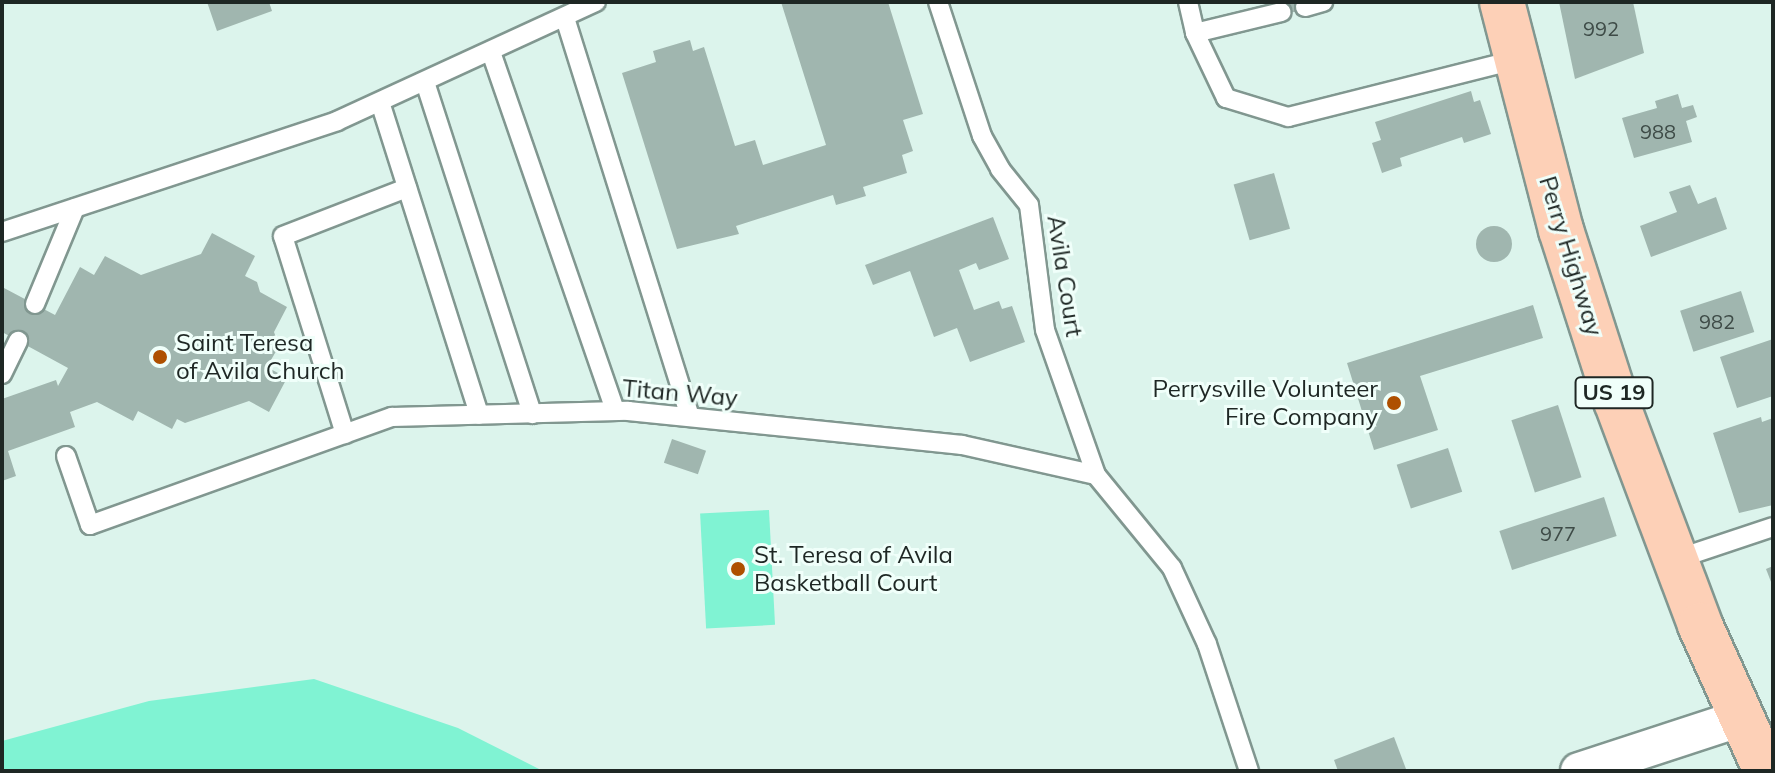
<!DOCTYPE html>
<style>
body{margin:0}
#map{position:relative;width:1775px;height:773px;overflow:hidden;background:#dcf4ec;font-family:Mulish,sans-serif}
div>[style]{position:absolute}
[style*='--x']{left:calc(var(--x)*1px);top:calc(var(--y)*1px);width:calc(var(--w)*1px);rotate:calc(var(--a)*1deg)}
.green>*{inset:0;background:#80f3d3;transform-origin:0 0}
.building>*{inset:0;background:#a0b6af;transform-origin:0 0}
.round{border-radius:50%}
.roads{filter:drop-shadow(2px 0 #819790) drop-shadow(-2px 0 #819790) drop-shadow(0 2px #819790) drop-shadow(0 -2px #819790)}
.service>*{height:18px;margin:-9px;padding:0 9px;transform-origin:9px;border-radius:9px;background:#fff}
.minor>*{height:36px;margin:-18px;padding:0 18px;transform-origin:18px;border-radius:18px;background:#fff}
.primary>*{height:44px;margin:-22px;padding:0 22px;transform-origin:22px;border-radius:22px;background:#fdd0b7}
.dots>*{width:22px;height:22px;translate:-50% -50%;box-sizing:border-box;border:4px solid #f0fffa;border-radius:50%}
span{translate:-50% -50%;white-space:nowrap;text-align:center;line-height:1.15;-webkit-text-stroke:6px #f0fffa;paint-order:stroke}
.number-label{font-size:20px;color:#3e4b47}
.number-label span{-webkit-text-stroke-width:0}
.shield-label span{padding:2px 6px;background:#f0fffa;border:2px solid;border-radius:6px;-webkit-text-stroke-width:0}
.shield-label{font-size:22px;color:#1e2724;font-weight:700}
.street-label{font-size:24px;color:#1e2724}
.poi-label{font-size:24px;color:#1e2724}
.left{translate:0 -50%;text-align:left}
.right{translate:-100% -50%;text-align:right}
.frame{position:absolute;inset:0;border:4px solid #1e2724;pointer-events:none}
</style>
<div id="map">
<div class="green">
<i style="left:769px;top:510px;width:115px;height:69px;rotate:87deg"></i>
<i style="clip-path:polygon(314px 679px,458px 728px,543px 771px,2px 771px,2px 741px,149px 701px)"></i>
</div>
<div class="building">
<i style="clip-path:polygon(207px 2px,269px 2px,272px 11px,217px 31px)"></i>
<i style="clip-path:polygon(781px 2px,888px 2px,923px 114px,903px 120px,913px 151px,902px 155px,907px 173px,863px 187px,866px 196px,836px 205px,833px 195px,736px 226px,739px 234px,677px 249px,622px 73px,656px 62px,653px 51px,690px 40px,693px 51px,704px 47px,735px 146px,755px 140px,763px 165px,826px 145px)"></i>
<i style="clip-path:polygon(1280px 2px,1304px 2px,1306px 10px,1282px 14px)"></i>
<i style="clip-path:polygon(1559px 2px,1633px 2px,1644px 53px,1575px 79px)"></i>
<i style="clip-path:polygon(1471px 91px,1474px 102px,1480px 100px,1491px 134px,1464px 143px,1462px 137px,1400px 158px,1402px 166px,1382px 173px,1372px 143px,1381px 140px,1375px 122px)"></i>
<i style="clip-path:polygon(1678px 94px,1682px 108px,1693px 105px,1697px 117px,1686px 121px,1692px 142px,1634px 158px,1622px 118px,1657px 108px,1655px 101px)"></i>
<i style="left:1274px;top:173px;width:58px;height:42px;rotate:74deg"></i>
<i style="clip-path:polygon(1690px 185px,1698px 204px,1716px 197px,1727px 229px,1651px 257px,1640px 226px,1677px 212px,1669px 192px)"></i>
<i style="clip-path:polygon(993px 217px,1009px 259px,979px 270px,976px 263px,959px 270px,974px 310px,999px 301px,1002px 309px,1012px 306px,1025px 342px,970px 362px,957px 328px,934px 337px,910px 271px,873px 285px,865px 265px)"></i>
<i class="round" style="left:1476px;top:226px;width:36px;height:36px"></i>
<i style="clip-path:polygon(212px 233px,255px 256px,245px 276px,257px 282px,260px 292px,287px 307px,274px 332px,279px 346px,267px 367px,287px 378px,269px 412px,249px 401px,185px 423px,177px 419px,172px 429px,138px 411px,133px 421px,97px 402px,70px 412px,75px 427px,8px 451px,16px 476px,2px 481px,2px 399px,56px 380px,58px 386px,68px 368px,2px 332px,4px 288px,55px 315px,80px 267px,94px 275px,105px 256px,141px 275px,201px 254px)"></i>
<i style="left:1741px;top:291px;width:43px;height:64px;rotate:72deg"></i>
<i style="clip-path:polygon(1533px 305px,1543px 338px,1420px 376px,1438px 430px,1374px 450px,1347px 363px)"></i>
<i style="clip-path:polygon(1773px 339px,1773px 396px,1737px 408px,1720px 357px)"></i>
<i style="left:1558px;top:405px;width:76px;height:49px;rotate:72deg"></i>
<i style="clip-path:polygon(1761px 417px,1762px 422px,1773px 418px,1773px 505px,1739px 513px,1713px 433px)"></i>
<i style="left:672px;top:439px;width:36px;height:25px;rotate:19deg"></i>
<i style="left:1448px;top:448px;width:46px;height:54px;rotate:72deg"></i>
<i style="left:1604px;top:497px;width:41px;height:110px;rotate:72deg"></i>
<i style="clip-path:polygon(1773px 566px,1773px 587px,1766px 569px)"></i>
<i style="clip-path:polygon(1394px 737px,1406px 769px,1338px 771px,1334px 760px)"></i>
</div>
<div class="roads">
<div class="service">
<i style="--x:938;--y:2;--w:141;--a:71.8"></i>
<i style="--x:982;--y:136;--w:38;--a:61"></i>
<i style="--x:1000;--y:169;--w:46;--a:51.1"></i>
<i style="--x:1029;--y:205;--w:126;--a:82.7"></i>
<i style="--x:1045;--y:330;--w:154;--a:70.6"></i>
<i style="--x:1096;--y:475;--w:120;--a:50.7"></i>
<i style="--x:1172;--y:568;--w:84;--a:65.3"></i>
<i style="--x:1207;--y:644;--w:134;--a:71.7"></i>
<i style="--x:1188;--y:2;--w:32;--a:77"></i>
<i style="--x:1195;--y:33;--w:72;--a:64.5"></i>
<i style="--x:1226;--y:98;--w:65;--a:17"></i>
<i style="--x:1288;--y:117;--w:234;--a:-14.1"></i>
<i style="--x:1305;--y:7;--w:19;--a:-16"></i>
<i style="--x:565;--y:18;--w:418;--a:72.6"></i>
<i style="--x:1195;--y:33;--w:89;--a:-13.6"></i>
<i style="--x:491;--y:52;--w:380;--a:70.9"></i>
<i style="--x:425;--y:82;--w:349;--a:72.1"></i>
<i style="--x:380;--y:102;--w:328;--a:72.4"></i>
<i style="--x:2;--y:232;--w:353;--a:-18.3"></i>
<i style="--x:337;--y:121;--w:285;--a:-24.7"></i>
<i style="--x:35;--y:304;--w:104;--a:-67.4"></i>
<i style="--x:2;--y:374;--w:37;--a:-64"></i>
<i style="--x:345;--y:434;--w:207;--a:-107.4"></i>
<i style="--x:283;--y:236;--w:133;--a:-21.2"></i>
<i style="--x:66;--y:456;--w:73;--a:70.8"></i>
<i style="--x:90;--y:525;--w:321;--a:-19.7"></i>
<i style="--x:392;--y:417;--w:236;--a:-1.5"></i>
<i style="--x:628;--y:411;--w:336;--a:5.8"></i>
<i style="--x:962;--y:445;--w:137;--a:12.6"></i>
<i style="--x:1674;--y:560;--w:104;--a:-18.4"></i>
</div>
<div class="minor">
<i style="--x:1579;--y:771;--w:170;--a:-18.1"></i>
</div>
<div class="primary">
<i style="--x:1502;--y:2;--w:236;--a:75.5"></i>
<i style="--x:1561;--y:230;--w:180;--a:72.2"></i>
<i style="--x:1616;--y:401;--w:239;--a:69.4"></i>
<i style="--x:1700;--y:625;--w:160;--a:65.7"></i>
</div>
</div>
<div class="dots">
<i style="left:160px;top:357px;background:#ae5000"></i>
<i style="left:1394px;top:403px;background:#ae5000"></i>
<i style="left:738px;top:569px;background:#ae5000"></i>
</div>
<div class="number-label">
<span style="left:1601px;top:28px">992</span>
<span style="left:1658px;top:131px">988</span>
<span style="left:1717px;top:321px">982</span>
<span style="left:1558px;top:533px">977</span>
</div>
<div class="shield-label">
<span style="left:1614px;top:393px">US 19</span>
</div>
<div class="street-label">
<span style="left:1571px;top:256px;rotate:73deg">Perry Highway</span>
<span style="left:1065px;top:276px;rotate:81deg">Avila Court</span>
<span style="left:680px;top:393px;rotate:5deg">Titan Way</span>
</div>
<div class="poi-label">
<span class="left" style="left:176px;top:357px">Saint Teresa<br>of Avila Church</span>
<span class="right" style="left:1378px;top:403px">Perrysville Volunteer<br>Fire Company</span>
<span class="left" style="left:754px;top:569px">St. Teresa of Avila<br>Basketball Court</span>
</div>
<div class="frame"></div>
</div>
